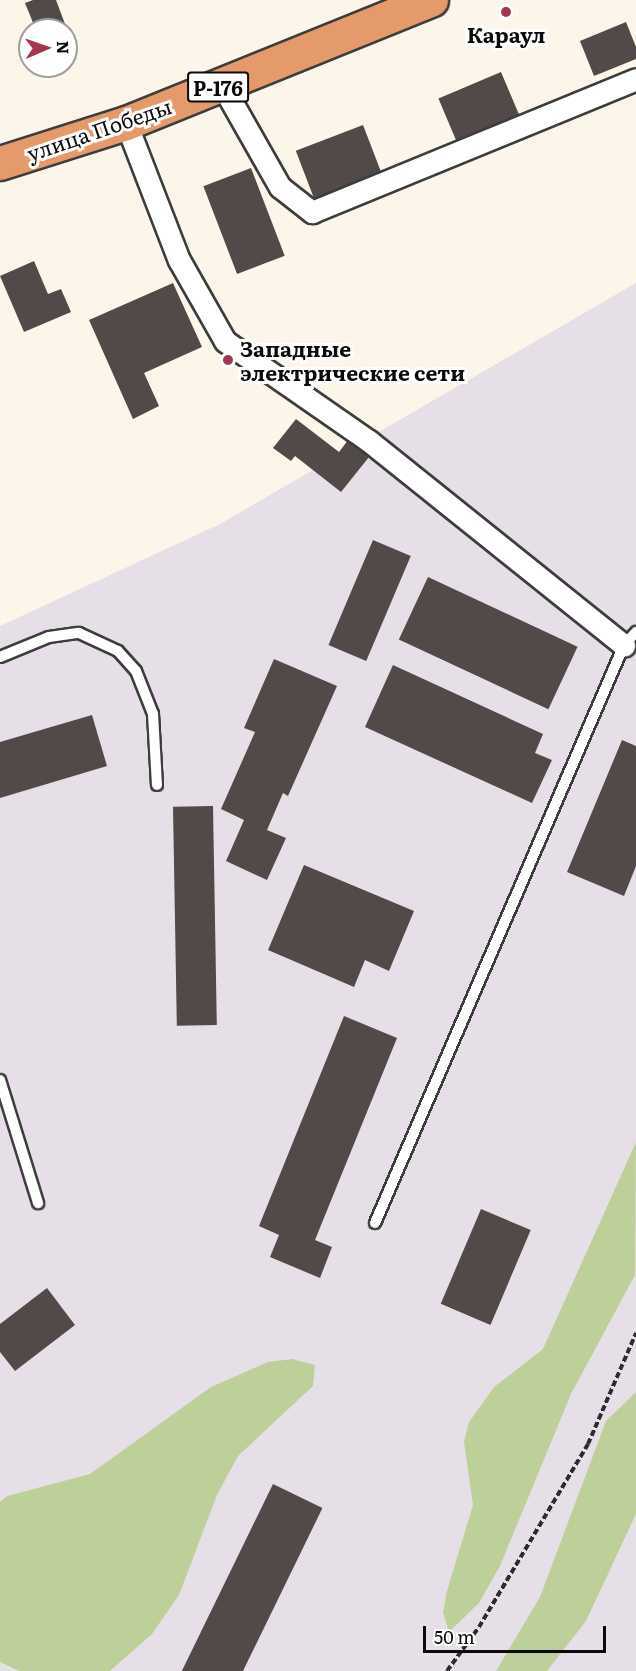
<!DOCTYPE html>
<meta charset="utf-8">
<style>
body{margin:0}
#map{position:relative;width:636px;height:1671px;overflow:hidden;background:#fcf5ea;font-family:Literata,serif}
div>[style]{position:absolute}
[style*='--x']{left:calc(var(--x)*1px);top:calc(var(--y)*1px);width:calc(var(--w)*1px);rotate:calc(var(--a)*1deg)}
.industrial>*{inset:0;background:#e6dfe8}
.forest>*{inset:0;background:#bed09a}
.building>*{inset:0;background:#514a48;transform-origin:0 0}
.path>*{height:4px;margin-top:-2px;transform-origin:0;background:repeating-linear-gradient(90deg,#2c2c2c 0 6px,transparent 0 9px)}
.roads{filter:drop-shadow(2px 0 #3d3d3d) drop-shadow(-2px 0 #3d3d3d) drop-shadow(0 2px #3d3d3d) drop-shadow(0 -2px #3d3d3d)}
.service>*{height:10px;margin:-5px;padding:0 5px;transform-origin:5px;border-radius:5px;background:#fff}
.minor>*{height:21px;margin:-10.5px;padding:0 10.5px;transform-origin:10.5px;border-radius:10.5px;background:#fff}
.trunk>*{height:33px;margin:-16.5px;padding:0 16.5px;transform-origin:16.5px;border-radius:16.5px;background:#e49a6a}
.dots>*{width:16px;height:16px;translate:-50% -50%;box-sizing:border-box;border:3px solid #fff;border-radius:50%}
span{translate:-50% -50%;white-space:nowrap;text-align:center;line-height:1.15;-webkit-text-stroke:6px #fff;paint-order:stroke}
.shield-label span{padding:2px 4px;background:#fff;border:2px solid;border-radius:4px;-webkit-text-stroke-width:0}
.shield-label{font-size:20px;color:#0a0a0a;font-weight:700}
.poi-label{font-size:21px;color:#0a0a0a;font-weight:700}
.left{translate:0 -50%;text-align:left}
.street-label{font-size:21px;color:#0a0a0a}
.north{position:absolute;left:18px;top:18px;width:60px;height:60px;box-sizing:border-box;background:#fff;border:2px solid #9d9d9d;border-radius:50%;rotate:88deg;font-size:16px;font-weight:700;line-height:24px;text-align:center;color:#0a0a0a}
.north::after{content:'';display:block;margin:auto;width:21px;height:27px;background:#a73552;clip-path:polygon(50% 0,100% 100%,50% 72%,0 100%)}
.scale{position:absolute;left:423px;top:1626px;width:183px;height:27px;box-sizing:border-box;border:3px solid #0a0a0a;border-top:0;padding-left:8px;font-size:18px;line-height:21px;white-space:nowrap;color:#0a0a0a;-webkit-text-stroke:4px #fff;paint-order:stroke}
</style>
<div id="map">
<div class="industrial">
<i style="clip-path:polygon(636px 283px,636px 1671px,0 1671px,0 626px,220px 524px)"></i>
</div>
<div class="forest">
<i style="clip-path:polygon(636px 1142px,635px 1275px,571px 1394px,500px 1566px,479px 1603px,449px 1632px,443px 1613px,447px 1591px,473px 1505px,464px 1442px,469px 1422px,494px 1387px,543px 1349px)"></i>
<i style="clip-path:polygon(292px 1359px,315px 1365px,313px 1386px,238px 1456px,217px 1495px,179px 1595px,152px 1634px,110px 1671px,19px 1671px,0 1662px,0 1502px,7px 1496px,90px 1474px,211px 1387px,268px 1362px)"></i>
<i style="clip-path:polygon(636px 1392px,636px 1514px,586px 1621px,547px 1671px,496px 1671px,540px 1597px,606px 1421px)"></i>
</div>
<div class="building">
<i style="clip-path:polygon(33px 0,56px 0,65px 24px,36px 30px,25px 3px)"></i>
<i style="clip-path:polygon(626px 22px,636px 47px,636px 59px,594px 76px,580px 41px)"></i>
<i style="left:501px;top:72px;width:48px;height:68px;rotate:67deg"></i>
<i style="left:363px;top:125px;width:51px;height:72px;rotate:69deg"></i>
<i style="left:251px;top:168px;width:94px;height:51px;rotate:69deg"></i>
<i style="clip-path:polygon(34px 261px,48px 294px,61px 289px,71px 312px,24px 332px,0 276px)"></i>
<i style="clip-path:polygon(173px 283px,202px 347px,144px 373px,159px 406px,133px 419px,89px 320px)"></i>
<i style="clip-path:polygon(296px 419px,339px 452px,352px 435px,373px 452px,341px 492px,295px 456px,291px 461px,273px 448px)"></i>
<i style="left:373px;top:540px;width:41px;height:114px;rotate:23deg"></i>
<i style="left:428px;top:577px;width:165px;height:69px;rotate:25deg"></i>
<i style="clip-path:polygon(274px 659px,337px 686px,288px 796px,283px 793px,267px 830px,286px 838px,267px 880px,226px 861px,244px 820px,221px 809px,255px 732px,244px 728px)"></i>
<i style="clip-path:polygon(393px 665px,543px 734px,535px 753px,552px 760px,532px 803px,365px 727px)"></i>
<i style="clip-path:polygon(92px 715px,107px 766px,0 798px,0 742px)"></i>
<i style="clip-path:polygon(622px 740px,636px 746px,636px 866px,624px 896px,567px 872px)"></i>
<i style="left:213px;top:806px;width:219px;height:40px;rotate:89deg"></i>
<i style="clip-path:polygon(304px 865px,414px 911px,389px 971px,365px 960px,354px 987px,268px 950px)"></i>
<i style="clip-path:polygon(344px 1016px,397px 1038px,315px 1240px,332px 1247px,320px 1278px,270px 1257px,279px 1235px,259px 1226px)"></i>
<i style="left:481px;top:1209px;width:54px;height:103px;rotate:23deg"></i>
<i style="clip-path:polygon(47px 1288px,75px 1325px,15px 1371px,0 1352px,0 1324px)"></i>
<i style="left:273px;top:1484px;width:55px;height:208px;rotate:26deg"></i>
</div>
<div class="path">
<i style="--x:447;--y:1671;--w:54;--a:-54"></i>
<i style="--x:479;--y:1627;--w:213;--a:-59.2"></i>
<i style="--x:588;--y:1444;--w:121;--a:-66.6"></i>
</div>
<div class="roads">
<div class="service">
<i style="--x:0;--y:657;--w:53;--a:-22.2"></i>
<i style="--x:49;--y:637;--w:30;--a:-8"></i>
<i style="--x:79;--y:633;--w:43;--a:24.8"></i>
<i style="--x:118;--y:651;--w:27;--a:48"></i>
<i style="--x:136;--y:671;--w:46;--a:68.4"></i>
<i style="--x:153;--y:714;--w:71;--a:86.8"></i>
<i style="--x:0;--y:1080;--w:129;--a:72.8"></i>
<i style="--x:375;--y:1223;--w:629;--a:-66.69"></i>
<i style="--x:624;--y:645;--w:18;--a:-47"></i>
</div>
<div class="minor">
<i style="--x:222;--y:85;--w:117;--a:60.4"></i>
<i style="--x:280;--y:187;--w:41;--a:38"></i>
<i style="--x:312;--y:212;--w:350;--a:-22.3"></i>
<i style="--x:126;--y:123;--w:147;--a:68.9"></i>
<i style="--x:179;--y:260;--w:93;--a:60.4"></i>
<i style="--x:225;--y:341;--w:175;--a:34.8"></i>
<i style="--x:369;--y:441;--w:327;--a:38.7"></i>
</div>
<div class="trunk">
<i style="--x:0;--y:163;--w:132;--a:-17.6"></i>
<i style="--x:126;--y:123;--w:329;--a:-22"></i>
</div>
</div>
<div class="dots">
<i style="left:506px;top:12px;background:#a73552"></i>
<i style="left:228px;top:360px;background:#a73552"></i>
</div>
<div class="shield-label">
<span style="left:218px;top:87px">Р-176</span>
</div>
<div class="poi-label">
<span style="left:506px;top:34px">Караул</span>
<span class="left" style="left:240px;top:360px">Западные<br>электрические сети</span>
</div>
<div class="street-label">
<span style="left:99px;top:129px;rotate:-19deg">улица Победы</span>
</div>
<div class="north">N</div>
<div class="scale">50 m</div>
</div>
